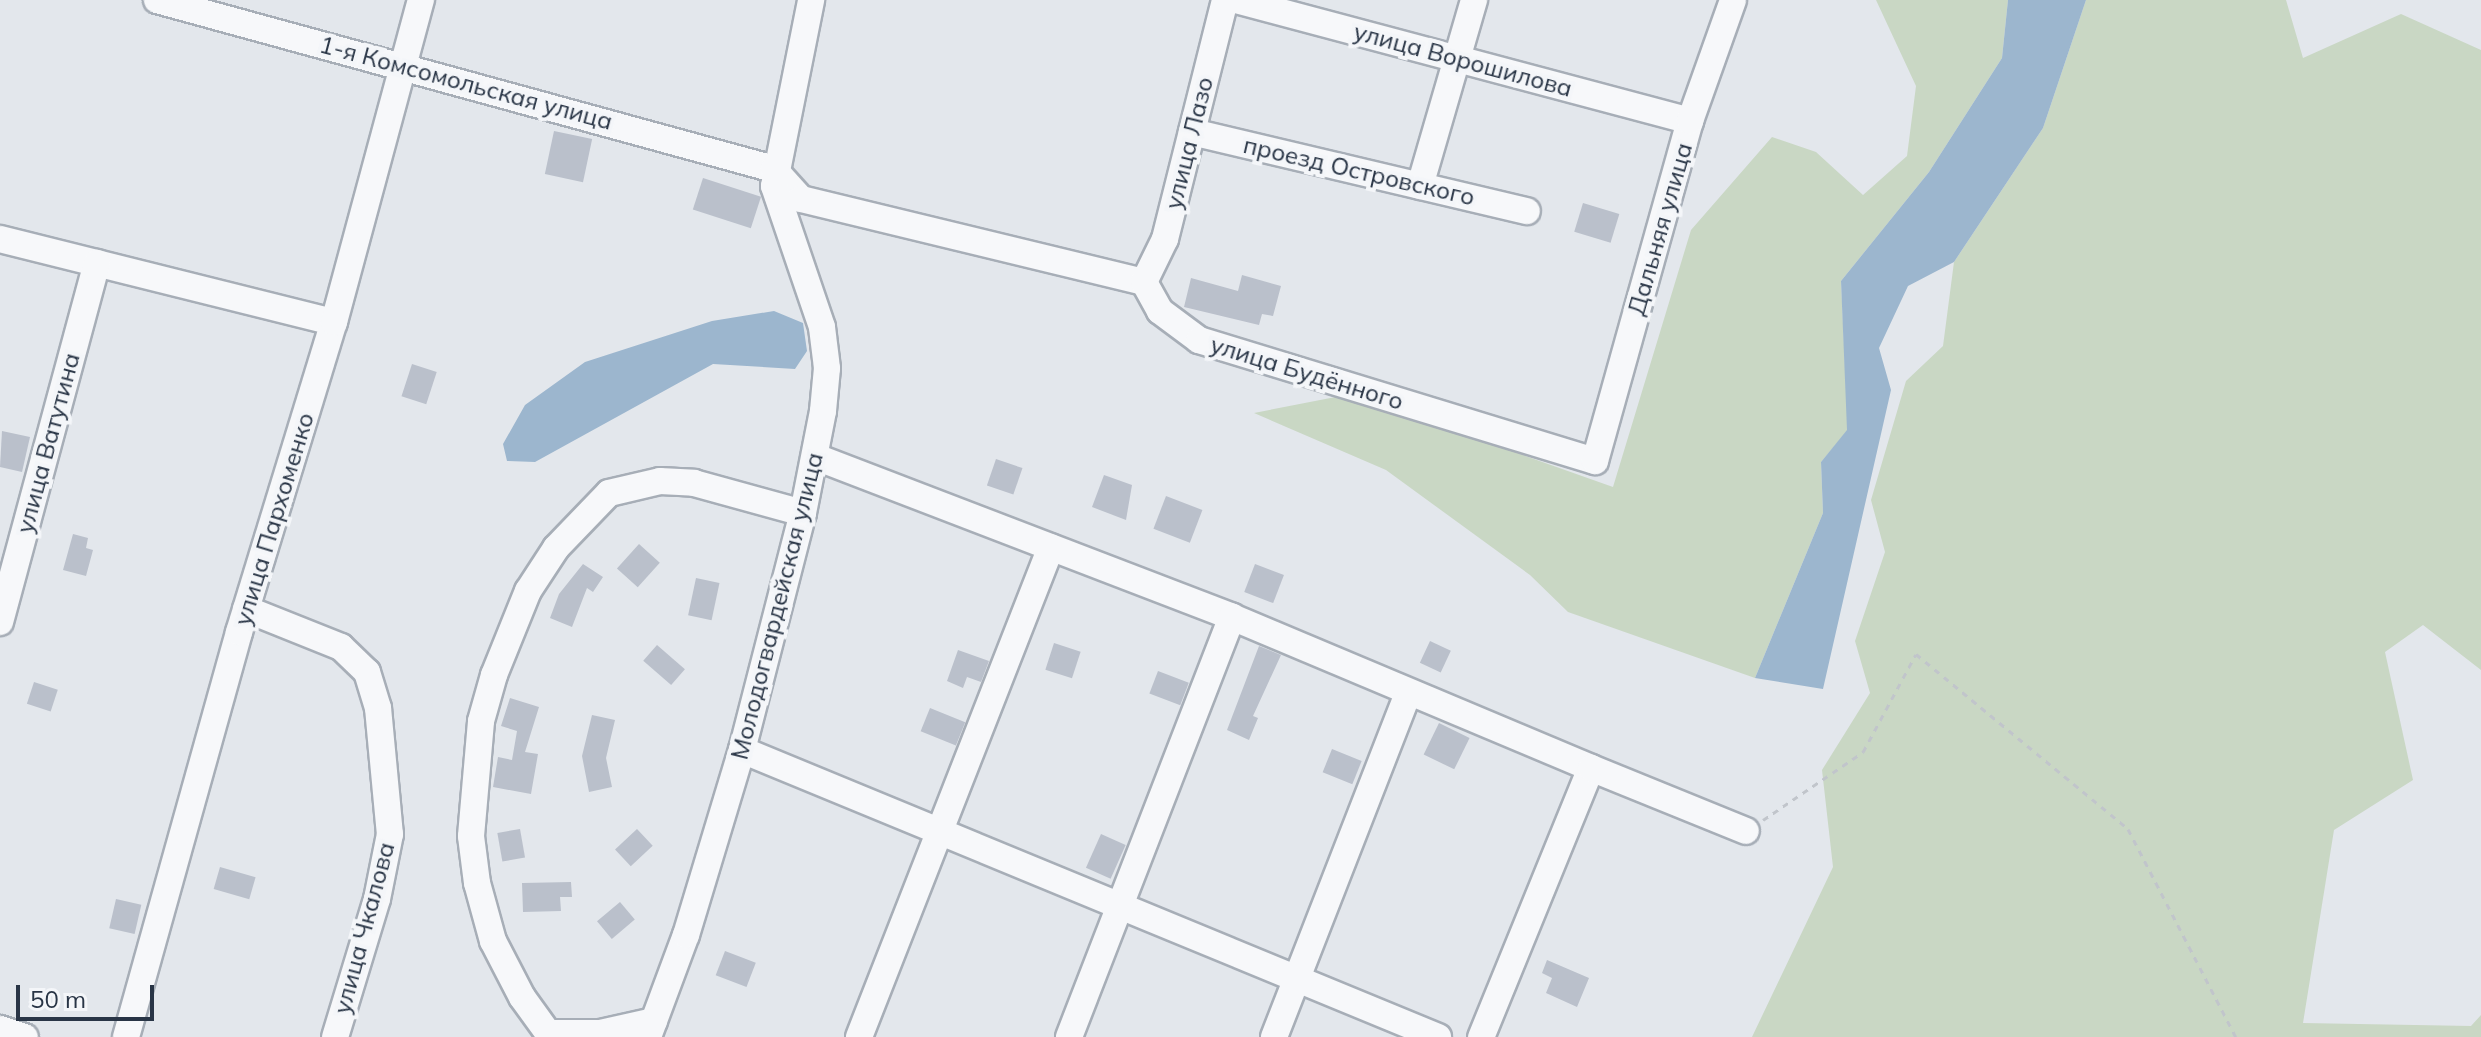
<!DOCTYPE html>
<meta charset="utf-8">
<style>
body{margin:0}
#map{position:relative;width:2481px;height:1037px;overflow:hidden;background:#e3e7ec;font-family:Mulish,sans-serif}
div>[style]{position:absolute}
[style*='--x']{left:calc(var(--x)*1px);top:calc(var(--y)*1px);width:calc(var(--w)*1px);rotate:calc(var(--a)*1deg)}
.green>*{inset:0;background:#c9d7c4}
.water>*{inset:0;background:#9cb6ce}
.building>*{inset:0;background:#bac0cb;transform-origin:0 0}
.path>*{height:3px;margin-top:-1.5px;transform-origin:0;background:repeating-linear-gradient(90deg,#c1c5cb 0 6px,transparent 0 12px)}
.roads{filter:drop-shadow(2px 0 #a7aeb7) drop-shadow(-2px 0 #a7aeb7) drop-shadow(0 2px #a7aeb7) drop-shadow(0 -2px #a7aeb7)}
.minor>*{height:26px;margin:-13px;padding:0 13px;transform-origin:13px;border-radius:13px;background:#f7f8fa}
span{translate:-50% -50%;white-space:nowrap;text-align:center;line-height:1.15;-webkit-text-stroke:8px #f4f6f9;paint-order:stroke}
.street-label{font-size:24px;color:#293546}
.scale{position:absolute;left:16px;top:985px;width:138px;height:36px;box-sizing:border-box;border:4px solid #293546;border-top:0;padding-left:10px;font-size:24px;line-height:28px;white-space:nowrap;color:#293546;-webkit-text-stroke:6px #f4f6f9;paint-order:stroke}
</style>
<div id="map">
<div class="green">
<i style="clip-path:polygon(1876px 0,2008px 0,2002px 58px,1929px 172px,1841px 281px,1848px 430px,1821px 462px,1823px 513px,1755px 678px,1568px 612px,1530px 575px,1386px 470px,1254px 413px,1351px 394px,1613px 487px,1691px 230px,1772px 137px,1816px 152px,1863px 195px,1907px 156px,1916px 86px)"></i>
<i style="clip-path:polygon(2086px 0,2286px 0,2303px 58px,2401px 14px,2481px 50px,2481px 670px,2423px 625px,2385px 652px,2413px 780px,2334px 830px,2303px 1023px,2471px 1026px,2481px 1015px,2481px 1037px,1752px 1037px,1833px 867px,1822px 770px,1870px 693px,1855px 641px,1885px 552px,1871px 500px,1906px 381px,1943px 346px,1954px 262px,2043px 128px)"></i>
</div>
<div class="water">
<i style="clip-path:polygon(2008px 0,2086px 0,2043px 128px,1954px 262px,1908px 286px,1879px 348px,1891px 390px,1823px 689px,1755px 678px,1823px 513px,1821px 462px,1847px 430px,1841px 281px,1929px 172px,2002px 58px)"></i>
<i style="clip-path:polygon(774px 311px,803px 323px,807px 351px,795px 369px,713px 364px,535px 462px,507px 461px,503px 444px,525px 405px,585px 362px,712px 321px)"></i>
</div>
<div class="building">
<i style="left:554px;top:131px;width:39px;height:44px;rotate:12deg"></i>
<i style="left:703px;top:178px;width:61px;height:33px;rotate:18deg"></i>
<i style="left:1583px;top:203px;width:38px;height:30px;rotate:17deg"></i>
<i style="clip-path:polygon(1242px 275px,1281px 286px,1273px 316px,1262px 314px,1259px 325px,1184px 307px,1191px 278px,1238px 291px)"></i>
<i style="left:412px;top:364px;width:26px;height:34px;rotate:18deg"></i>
<i style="clip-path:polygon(2px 431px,30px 437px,22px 472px,0 467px)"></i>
<i style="left:996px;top:459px;width:28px;height:28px;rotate:19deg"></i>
<i style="clip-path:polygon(1104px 475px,1132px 485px,1126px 520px,1092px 507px)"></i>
<i style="left:1166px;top:496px;width:39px;height:35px;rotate:21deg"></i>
<i style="clip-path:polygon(73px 534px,88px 538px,86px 548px,93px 550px,86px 576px,63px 570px)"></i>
<i style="left:639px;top:544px;width:28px;height:33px;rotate:42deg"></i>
<i style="clip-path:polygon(583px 564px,603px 577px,593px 592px,587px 588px,572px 627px,550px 618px,559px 594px)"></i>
<i style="left:1255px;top:564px;width:31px;height:30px;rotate:21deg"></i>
<i style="left:696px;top:578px;width:24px;height:38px;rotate:12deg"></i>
<i style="left:1430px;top:641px;width:23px;height:24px;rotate:25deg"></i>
<i style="left:1054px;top:643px;width:28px;height:28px;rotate:18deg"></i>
<i style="left:657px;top:645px;width:37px;height:21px;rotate:41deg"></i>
<i style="clip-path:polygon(1259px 646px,1281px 655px,1253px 716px,1258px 718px,1249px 740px,1227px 730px)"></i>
<i style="clip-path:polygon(958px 650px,989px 661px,981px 682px,967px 677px,963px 688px,947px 681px)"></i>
<i style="left:1158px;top:671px;width:33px;height:24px;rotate:21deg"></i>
<i style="left:34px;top:682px;width:25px;height:23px;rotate:18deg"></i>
<i style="clip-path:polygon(510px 698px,539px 707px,525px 752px,538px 754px,531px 794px,493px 787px,498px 757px,512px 760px,517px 731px,501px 726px)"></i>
<i style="left:930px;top:708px;width:38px;height:25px;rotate:22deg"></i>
<i style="clip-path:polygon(592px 715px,615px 720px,606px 758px,612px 787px,589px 792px,582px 756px)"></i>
<i style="left:1439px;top:723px;width:34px;height:35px;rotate:26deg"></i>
<i style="left:1332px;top:749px;width:32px;height:25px;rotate:22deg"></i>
<i style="left:520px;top:829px;width:29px;height:23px;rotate:80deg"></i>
<i style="left:637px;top:829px;width:23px;height:30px;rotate:47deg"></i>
<i style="left:1101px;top:834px;width:27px;height:37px;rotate:24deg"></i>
<i style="left:220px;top:867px;width:37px;height:23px;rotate:16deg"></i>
<i style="clip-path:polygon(571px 882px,572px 897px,560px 897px,561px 911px,523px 912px,522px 883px)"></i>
<i style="left:116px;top:899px;width:26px;height:30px;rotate:13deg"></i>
<i style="left:620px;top:902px;width:23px;height:30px;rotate:50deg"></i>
<i style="left:725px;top:951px;width:33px;height:26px;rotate:21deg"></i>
<i style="clip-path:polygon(1547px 960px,1589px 978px,1577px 1007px,1546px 993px,1552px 978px,1542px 973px)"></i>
</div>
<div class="path">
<i style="--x:1763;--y:820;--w:121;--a:-34.2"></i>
<i style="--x:1863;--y:752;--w:111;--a:-61.6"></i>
<i style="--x:1916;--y:654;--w:275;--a:39.5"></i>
<i style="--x:2128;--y:829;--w:234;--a:62.6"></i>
</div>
<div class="roads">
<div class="minor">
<i style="--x:157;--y:0;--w:640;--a:15.32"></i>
<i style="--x:1236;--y:0;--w:470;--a:14.9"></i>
<i style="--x:1192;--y:132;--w:344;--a:13.3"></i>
<i style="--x:774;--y:169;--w:40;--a:48"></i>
<i style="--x:801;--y:199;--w:353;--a:13.6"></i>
<i style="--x:1144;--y:282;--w:33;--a:61"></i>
<i style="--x:1160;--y:311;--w:49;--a:36.6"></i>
<i style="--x:1199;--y:340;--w:414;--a:17"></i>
<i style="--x:1595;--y:461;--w:353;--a:-74.4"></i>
<i style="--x:1690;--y:121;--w:128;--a:-70.4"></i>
<i style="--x:1420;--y:186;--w:194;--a:-73.8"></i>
<i style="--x:0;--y:239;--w:344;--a:14"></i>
<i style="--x:1144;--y:282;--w:48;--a:-64"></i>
<i style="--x:1165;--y:239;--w:246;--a:-75.9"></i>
<i style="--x:816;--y:457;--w:446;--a:21"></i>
<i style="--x:1232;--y:617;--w:389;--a:22.8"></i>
<i style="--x:1591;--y:768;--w:291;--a:112.2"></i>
<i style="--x:246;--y:609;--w:102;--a:21.8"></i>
<i style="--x:341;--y:647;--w:36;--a:44"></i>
<i style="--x:367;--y:672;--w:38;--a:73"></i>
<i style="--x:378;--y:708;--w:127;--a:84.6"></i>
<i style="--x:390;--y:834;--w:66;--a:101.3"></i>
<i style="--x:377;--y:899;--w:144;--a:106.9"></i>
<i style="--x:0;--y:622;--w:372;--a:-74.9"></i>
<i style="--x:742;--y:750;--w:753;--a:22.41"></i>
<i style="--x:1591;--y:768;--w:167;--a:22.1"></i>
<i style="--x:654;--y:1021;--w:55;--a:167.5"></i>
<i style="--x:600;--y:1033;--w:52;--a:180"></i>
<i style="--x:548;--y:1033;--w:44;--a:-125.8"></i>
<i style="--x:522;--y:997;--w:63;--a:-117.4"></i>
<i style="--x:493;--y:941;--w:60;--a:-105.4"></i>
<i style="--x:477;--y:883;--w:47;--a:-97.3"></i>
<i style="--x:471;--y:836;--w:115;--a:-85"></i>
<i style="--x:481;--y:721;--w:48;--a:-74.2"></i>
<i style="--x:494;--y:675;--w:91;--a:-68"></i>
<i style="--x:528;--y:591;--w:51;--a:-56.9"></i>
<i style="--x:556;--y:548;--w:76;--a:-46.1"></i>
<i style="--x:609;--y:493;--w:52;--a:-13.2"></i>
<i style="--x:660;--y:481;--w:34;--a:3"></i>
<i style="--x:694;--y:483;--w:113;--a:15.4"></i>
<i style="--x:0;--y:1029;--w:26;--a:18"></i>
<i style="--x:126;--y:1037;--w:420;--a:-74.4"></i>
<i style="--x:239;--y:632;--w:324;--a:-73"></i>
<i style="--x:334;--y:322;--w:334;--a:-74.9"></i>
<i style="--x:648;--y:1037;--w:109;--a:-69.6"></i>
<i style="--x:686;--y:935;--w:193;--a:-73.2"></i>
<i style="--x:742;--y:750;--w:245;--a:-75.6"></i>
<i style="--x:803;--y:513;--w:104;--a:-78.9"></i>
<i style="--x:823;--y:411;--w:43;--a:-84.7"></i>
<i style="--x:827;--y:368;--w:41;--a:-97"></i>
<i style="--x:822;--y:327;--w:149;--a:-108.8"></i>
<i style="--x:774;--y:186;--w:190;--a:-78.7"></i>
<i style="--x:859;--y:1037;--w:526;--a:-68.6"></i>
<i style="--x:1069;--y:1037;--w:451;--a:-68.8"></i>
<i style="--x:1274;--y:1037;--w:369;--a:-68.7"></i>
</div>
</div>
<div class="street-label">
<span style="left:1463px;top:60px;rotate:15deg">улица Ворошилова</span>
<span style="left:466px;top:83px;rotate:15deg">1-я Комсомольская улица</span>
<span style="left:1189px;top:143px;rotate:-76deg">улица Лазо</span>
<span style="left:1359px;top:171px;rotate:13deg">проезд Островского</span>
<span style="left:1660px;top:229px;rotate:-74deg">Дальняя улица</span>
<span style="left:1307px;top:373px;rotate:17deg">улица Будённого</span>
<span style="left:48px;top:443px;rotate:-75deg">улица Ватутина</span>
<span style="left:274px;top:519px;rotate:-73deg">улица Пархоменко</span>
<span style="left:777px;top:606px;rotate:-76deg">Молодогвардейская улица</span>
<span style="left:364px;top:928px;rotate:-75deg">улица Чкалова</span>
</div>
<div class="scale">50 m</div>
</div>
